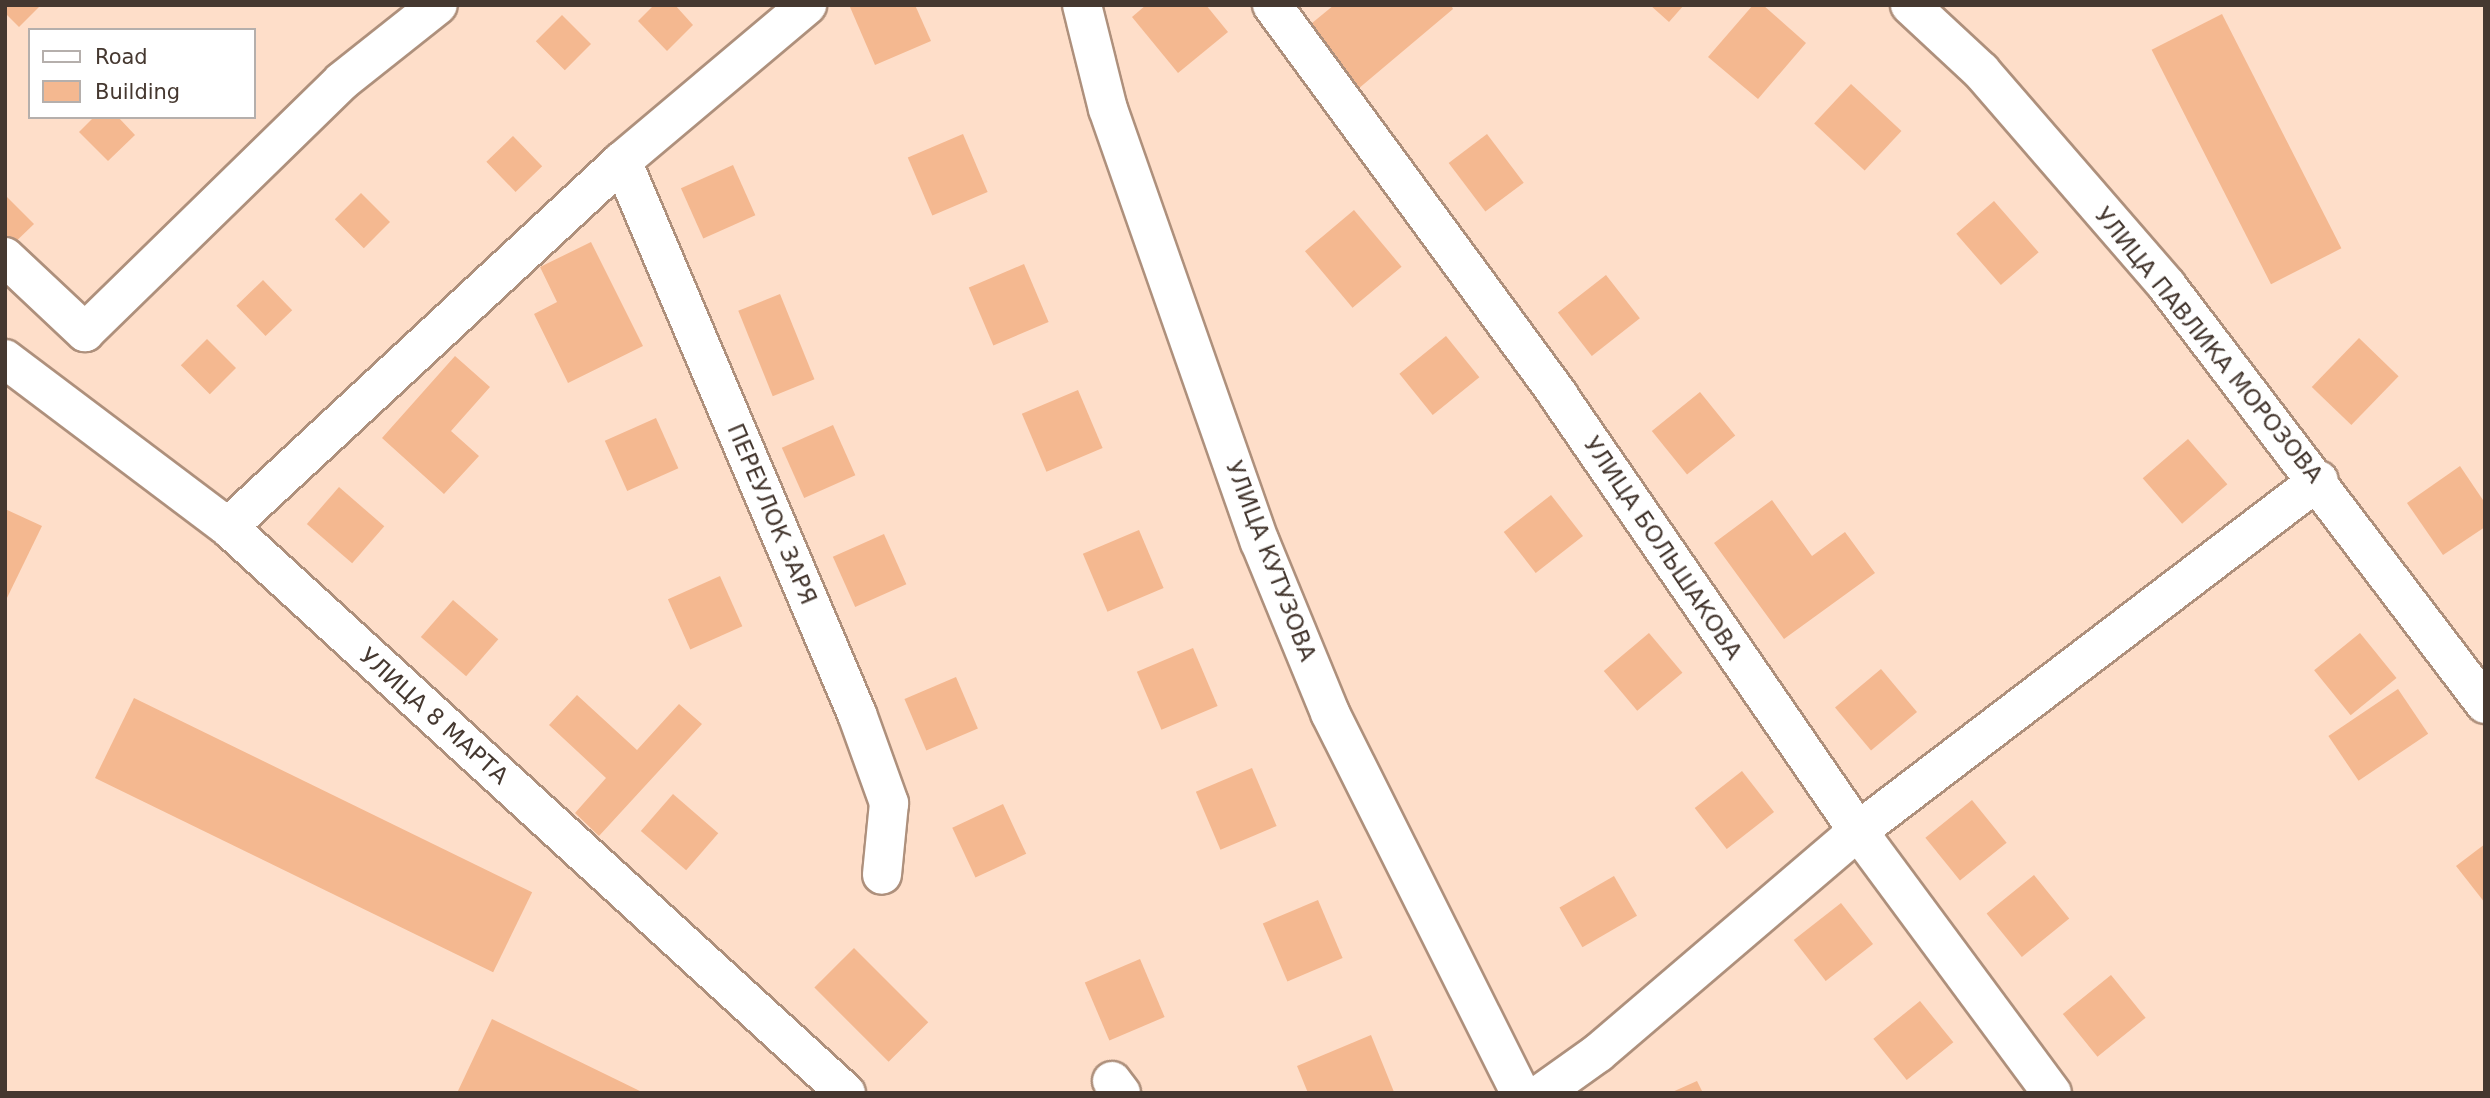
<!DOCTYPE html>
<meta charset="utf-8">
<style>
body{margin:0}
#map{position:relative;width:2490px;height:1098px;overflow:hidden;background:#fedec9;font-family:"DejaVu Sans",sans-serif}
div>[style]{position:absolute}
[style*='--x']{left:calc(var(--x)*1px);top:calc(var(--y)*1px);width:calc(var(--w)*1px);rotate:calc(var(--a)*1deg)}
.building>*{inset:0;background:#f4b890;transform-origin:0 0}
.roads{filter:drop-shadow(2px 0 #ae907c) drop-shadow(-2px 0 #ae907c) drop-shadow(0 2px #ae907c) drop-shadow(0 -2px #ae907c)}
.minor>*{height:38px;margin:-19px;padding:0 19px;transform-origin:19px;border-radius:19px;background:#fff}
.major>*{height:38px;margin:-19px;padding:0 19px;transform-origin:19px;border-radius:19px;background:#fff}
span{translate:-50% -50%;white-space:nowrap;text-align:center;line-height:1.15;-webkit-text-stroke:5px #fff;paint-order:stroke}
.street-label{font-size:23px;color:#453830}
.frame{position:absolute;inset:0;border:7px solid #453830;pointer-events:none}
.legend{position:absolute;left:28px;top:28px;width:228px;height:91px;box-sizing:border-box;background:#fff;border:2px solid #b5afac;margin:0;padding:9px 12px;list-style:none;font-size:21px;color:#453830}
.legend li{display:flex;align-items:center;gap:14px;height:35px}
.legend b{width:35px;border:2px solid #b5afac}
</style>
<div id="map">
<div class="building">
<i style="clip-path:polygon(5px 5px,41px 5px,19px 27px,5px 13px)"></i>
<i style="clip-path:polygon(654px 5px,675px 5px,693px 25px,667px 51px,638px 21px)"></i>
<i style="clip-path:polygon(915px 5px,931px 41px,875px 65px,850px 7px)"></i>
<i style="clip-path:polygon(1146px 5px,1206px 5px,1228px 32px,1178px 73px,1132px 17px)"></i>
<i style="clip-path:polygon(1334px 5px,1451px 5px,1453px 9px,1358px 89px,1306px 28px)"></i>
<i style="clip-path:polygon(1650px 5px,1684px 5px,1669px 22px)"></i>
<i style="clip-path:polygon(1753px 5px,1763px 5px,1806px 43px,1758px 99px,1708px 57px)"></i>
<i style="left:2222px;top:14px;width:263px;height:79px;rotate:63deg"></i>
<i style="left:562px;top:15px;width:41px;height:37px;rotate:45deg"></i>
<i style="left:1851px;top:84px;width:69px;height:54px;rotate:43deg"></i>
<i style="clip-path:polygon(94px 117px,118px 117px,135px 135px,108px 161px,79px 132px)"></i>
<i style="left:963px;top:134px;width:63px;height:60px;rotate:67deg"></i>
<i style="left:1487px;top:134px;width:61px;height:48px;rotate:53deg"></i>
<i style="left:513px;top:136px;width:42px;height:37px;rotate:46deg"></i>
<i style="left:733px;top:165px;width:55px;height:57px;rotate:66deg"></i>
<i style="left:361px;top:193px;width:41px;height:37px;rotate:45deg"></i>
<i style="clip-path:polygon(5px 195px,34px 224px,7px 250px,5px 248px)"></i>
<i style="left:1994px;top:201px;width:68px;height:50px;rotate:49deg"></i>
<i style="left:1354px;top:210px;width:74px;height:64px;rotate:50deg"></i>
<i style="clip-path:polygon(591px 242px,643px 346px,568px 383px,534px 314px,557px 302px,540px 267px)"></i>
<i style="left:1024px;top:264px;width:63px;height:60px;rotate:67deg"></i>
<i style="left:1606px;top:275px;width:55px;height:61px;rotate:52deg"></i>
<i style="left:263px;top:280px;width:42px;height:37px;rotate:46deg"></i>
<i style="left:780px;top:294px;width:92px;height:45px;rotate:68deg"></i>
<i style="left:1446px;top:336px;width:53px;height:60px;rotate:51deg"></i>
<i style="left:2359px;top:338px;width:55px;height:68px;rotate:44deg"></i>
<i style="left:207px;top:339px;width:41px;height:37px;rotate:45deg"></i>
<i style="clip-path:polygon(455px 356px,490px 387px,451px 431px,479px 456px,444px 494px,382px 438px)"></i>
<i style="left:1078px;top:390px;width:63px;height:61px;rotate:67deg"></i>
<i style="left:1700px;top:392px;width:56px;height:62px;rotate:51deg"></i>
<i style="left:656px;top:418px;width:55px;height:56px;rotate:66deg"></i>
<i style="left:833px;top:425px;width:55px;height:56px;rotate:66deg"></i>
<i style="left:2188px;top:439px;width:60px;height:60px;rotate:49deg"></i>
<i style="clip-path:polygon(2460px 466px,2485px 503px,2485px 527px,2443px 555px,2407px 503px)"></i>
<i style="left:339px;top:487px;width:60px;height:49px;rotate:41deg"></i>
<i style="left:1551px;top:495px;width:52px;height:60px;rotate:52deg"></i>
<i style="clip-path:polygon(1772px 500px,1812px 556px,1845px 532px,1875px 573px,1784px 639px,1714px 543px)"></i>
<i style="clip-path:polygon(5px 509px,42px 526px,5px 602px)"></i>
<i style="left:1139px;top:530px;width:63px;height:61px;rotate:67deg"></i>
<i style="left:884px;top:534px;width:55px;height:56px;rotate:66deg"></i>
<i style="left:720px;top:576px;width:55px;height:57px;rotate:66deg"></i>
<i style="left:453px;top:600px;width:60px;height:49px;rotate:41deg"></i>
<i style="left:1649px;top:633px;width:52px;height:59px;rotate:50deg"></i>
<i style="left:2360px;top:633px;width:58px;height:59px;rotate:51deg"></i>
<i style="left:1193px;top:648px;width:63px;height:61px;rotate:67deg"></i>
<i style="left:1881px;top:669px;width:56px;height:60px;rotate:50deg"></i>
<i style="left:956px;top:677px;width:56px;height:56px;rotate:67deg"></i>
<i style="left:2398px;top:689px;width:54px;height:84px;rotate:56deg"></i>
<i style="clip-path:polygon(577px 695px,637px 750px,679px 704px,702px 724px,599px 836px,575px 813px,606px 778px,549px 725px)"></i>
<i style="left:134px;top:698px;width:443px;height:89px;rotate:26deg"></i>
<i style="left:1252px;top:768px;width:63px;height:61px;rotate:67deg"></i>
<i style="left:1742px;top:771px;width:52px;height:60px;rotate:52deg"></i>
<i style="left:673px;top:794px;width:60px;height:49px;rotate:41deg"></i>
<i style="left:1972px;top:800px;width:55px;height:60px;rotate:51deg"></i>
<i style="left:1003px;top:804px;width:55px;height:56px;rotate:65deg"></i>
<i style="clip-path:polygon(2485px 844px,2485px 903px,2456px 866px)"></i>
<i style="left:2034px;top:875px;width:56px;height:61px;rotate:51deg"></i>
<i style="left:1614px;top:876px;width:46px;height:63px;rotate:60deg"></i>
<i style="left:1318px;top:900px;width:63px;height:60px;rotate:67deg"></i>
<i style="left:1841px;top:903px;width:52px;height:60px;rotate:52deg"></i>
<i style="left:854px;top:948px;width:105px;height:56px;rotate:45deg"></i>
<i style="left:1140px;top:959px;width:63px;height:60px;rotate:67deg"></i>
<i style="left:2111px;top:975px;width:55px;height:62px;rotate:51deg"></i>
<i style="left:1920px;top:1001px;width:53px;height:60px;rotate:51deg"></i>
<i style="clip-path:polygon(492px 1019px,644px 1093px,457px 1093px)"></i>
<i style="clip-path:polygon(1371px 1035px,1394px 1092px,1308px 1093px,1297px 1066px)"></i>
<i style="clip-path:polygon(1697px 1081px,1703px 1093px,1670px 1093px)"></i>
</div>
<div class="roads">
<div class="minor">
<i style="--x:1272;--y:5;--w:484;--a:53.7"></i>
<i style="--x:1558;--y:395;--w:529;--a:55.47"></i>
<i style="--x:1858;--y:831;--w:326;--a:53.5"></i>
<i style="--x:1910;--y:5;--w:97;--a:42.9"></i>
<i style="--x:1981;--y:71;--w:284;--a:49.1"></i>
<i style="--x:2167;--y:286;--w:525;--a:52.74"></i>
<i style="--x:622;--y:161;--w:601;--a:66.98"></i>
<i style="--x:857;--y:714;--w:95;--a:70.2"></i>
<i style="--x:889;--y:803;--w:72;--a:95.6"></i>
<i style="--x:5;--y:257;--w:110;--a:43.2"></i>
<i style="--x:85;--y:332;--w:359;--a:-44.3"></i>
<i style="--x:342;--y:81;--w:122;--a:-38.4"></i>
<i style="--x:5;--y:359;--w:279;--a:37"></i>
<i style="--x:228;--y:527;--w:838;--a:42.49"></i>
<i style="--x:228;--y:527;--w:538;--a:-42.89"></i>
<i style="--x:622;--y:161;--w:242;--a:-40.1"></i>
<i style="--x:1112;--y:1081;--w:15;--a:53"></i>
<i style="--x:1542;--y:1093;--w:69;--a:-35.5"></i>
<i style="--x:1598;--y:1053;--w:342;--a:-40.5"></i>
<i style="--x:1858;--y:831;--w:579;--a:-37.29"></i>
</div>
<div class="major">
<i style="--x:1082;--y:5;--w:107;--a:76"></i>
<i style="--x:1108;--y:109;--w:459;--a:70.7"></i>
<i style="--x:1260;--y:542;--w:185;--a:67.7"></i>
<i style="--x:1330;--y:713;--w:425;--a:63.4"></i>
</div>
</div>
<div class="street-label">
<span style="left:2209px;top:345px;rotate:51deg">УЛИЦА ПАВЛИКА МОРОЗОВА</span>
<span style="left:772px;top:514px;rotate:67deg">ПЕРЕУЛОК ЗАРЯ</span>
<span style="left:1663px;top:548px;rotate:56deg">УЛИЦА БОЛЬШАКОВА</span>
<span style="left:1271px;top:561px;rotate:69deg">УЛИЦА КУТУЗОВА</span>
<span style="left:434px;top:716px;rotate:42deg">УЛИЦА 8 МАРТА</span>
</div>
<div class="frame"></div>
<ul class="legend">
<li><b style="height:9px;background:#fff"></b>Road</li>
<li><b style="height:19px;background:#f4b890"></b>Building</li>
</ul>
</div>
